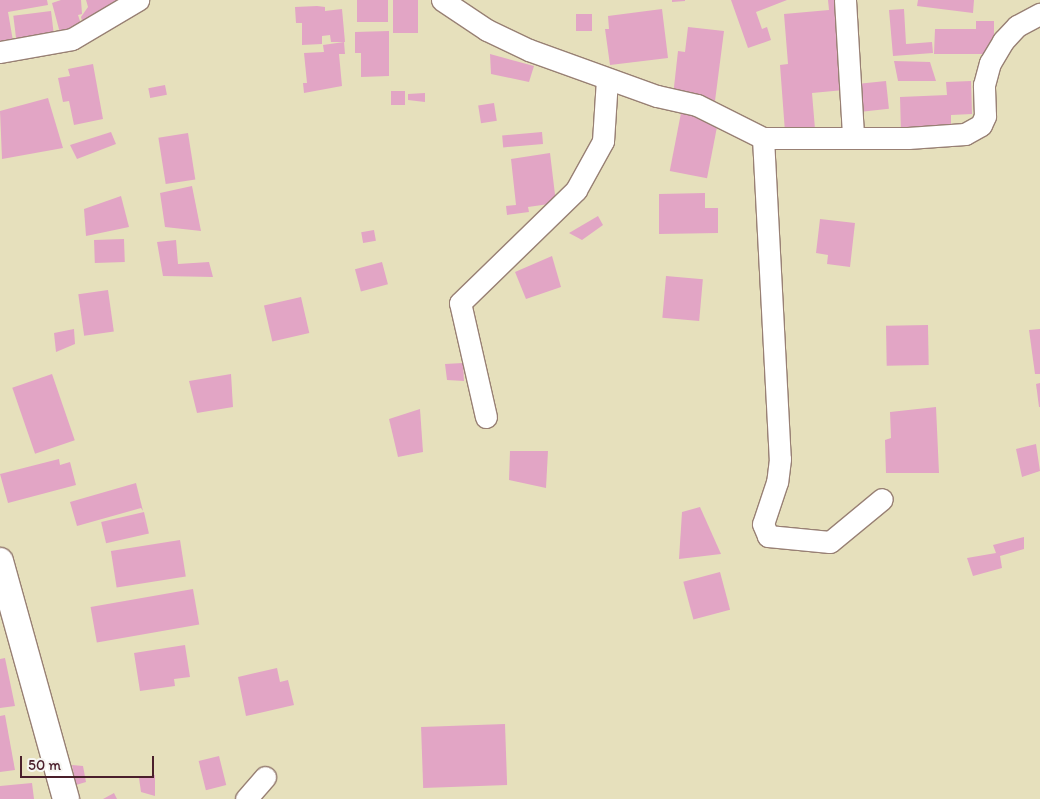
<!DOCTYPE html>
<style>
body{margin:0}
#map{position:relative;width:1040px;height:799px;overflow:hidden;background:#e6e0bc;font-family:Itim,sans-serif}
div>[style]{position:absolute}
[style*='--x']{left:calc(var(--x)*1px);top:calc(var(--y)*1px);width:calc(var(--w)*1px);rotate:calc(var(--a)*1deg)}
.building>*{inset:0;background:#e2a5c5;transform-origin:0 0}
.roads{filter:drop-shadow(1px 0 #988074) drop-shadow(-1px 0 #988074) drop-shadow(0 1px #988074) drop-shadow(0 -1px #988074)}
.minor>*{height:21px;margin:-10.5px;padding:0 10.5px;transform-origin:10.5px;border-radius:10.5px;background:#fff}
.tertiary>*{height:26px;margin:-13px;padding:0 13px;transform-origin:13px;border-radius:13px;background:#fff}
span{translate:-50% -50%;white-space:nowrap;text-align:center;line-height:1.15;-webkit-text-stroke:5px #f6f6f2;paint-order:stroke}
.scale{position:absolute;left:20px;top:756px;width:134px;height:22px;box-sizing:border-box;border:2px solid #4a1f2b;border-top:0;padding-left:6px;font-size:15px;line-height:18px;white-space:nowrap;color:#4a1f2b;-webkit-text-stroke:4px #f6f6f2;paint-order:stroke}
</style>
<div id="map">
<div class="building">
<i style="clip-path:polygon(0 0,47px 0,48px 5px,8px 12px,13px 41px,0 43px)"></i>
<i style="clip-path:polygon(61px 0,81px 0,82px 14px,78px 15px,82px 27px,60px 33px,52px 3px)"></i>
<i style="clip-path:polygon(86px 0,132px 0,84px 28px,81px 17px,88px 7px)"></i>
<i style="left:357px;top:0;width:31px;height:22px"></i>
<i style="left:393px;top:0;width:25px;height:33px"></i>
<i style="clip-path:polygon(672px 0,685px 0,685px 1px,672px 2px)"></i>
<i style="clip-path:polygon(731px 0,787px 0,756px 12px,762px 29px,767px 27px,771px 40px,748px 48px)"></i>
<i style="clip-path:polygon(828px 0,837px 0,844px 90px,812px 93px,815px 129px,785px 132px,780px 65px,788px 64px,784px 14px,829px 10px)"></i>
<i style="clip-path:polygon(918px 0,974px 0,973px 13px,917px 6px)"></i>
<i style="clip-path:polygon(317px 6px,325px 7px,325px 11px,342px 9px,345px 42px,331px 42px,330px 35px,322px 36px,322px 44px,302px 45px,302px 23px,296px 23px,295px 7px)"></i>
<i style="clip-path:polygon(662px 9px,668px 58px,610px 65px,605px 29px,609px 29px,608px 16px)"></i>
<i style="clip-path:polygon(904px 9px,906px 44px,932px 42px,933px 53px,893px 56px,889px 10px)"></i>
<i style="left:51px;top:11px;width:25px;height:38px;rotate:83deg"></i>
<i style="left:576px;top:14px;width:16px;height:17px"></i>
<i style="clip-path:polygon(976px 21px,994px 21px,994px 54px,934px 54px,935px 29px,976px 29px)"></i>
<i style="clip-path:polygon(688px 27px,724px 31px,715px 101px,673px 96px,678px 51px,685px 52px)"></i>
<i style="clip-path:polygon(389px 31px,389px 76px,361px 77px,361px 53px,355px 53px,355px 32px)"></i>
<i style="clip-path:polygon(344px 42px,345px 54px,339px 54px,342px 86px,304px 93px,303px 83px,307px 83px,304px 53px,324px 52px,323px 45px)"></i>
<i style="clip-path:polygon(490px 54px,534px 66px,529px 82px,491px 74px)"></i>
<i style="clip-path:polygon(894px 61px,930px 62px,936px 81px,898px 81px)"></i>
<i style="clip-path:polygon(93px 64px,103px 119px,74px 125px,69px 101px,63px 102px,58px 78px,70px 76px,68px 69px)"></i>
<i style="left:886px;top:81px;width:28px;height:32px;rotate:84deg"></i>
<i style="clip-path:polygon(971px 81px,972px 114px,951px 115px,951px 131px,901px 133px,900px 97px,947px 95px,946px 82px)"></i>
<i style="left:165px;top:85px;width:10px;height:17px;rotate:79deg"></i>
<i style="left:391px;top:91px;width:14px;height:14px"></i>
<i style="clip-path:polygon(425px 93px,425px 102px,408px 100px,408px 94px)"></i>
<i style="clip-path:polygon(48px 98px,63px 148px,2px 159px,0 111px)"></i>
<i style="left:494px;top:103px;width:18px;height:16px;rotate:81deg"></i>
<i style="left:681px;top:113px;width:38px;height:59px;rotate:11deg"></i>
<i style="clip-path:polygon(111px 132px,116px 144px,77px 159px,70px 145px)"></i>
<i style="left:542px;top:132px;width:12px;height:40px;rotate:85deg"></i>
<i style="left:188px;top:133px;width:47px;height:30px;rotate:81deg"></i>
<i style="clip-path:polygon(550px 153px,556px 203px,528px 207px,529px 212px,507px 215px,506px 206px,516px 205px,511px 159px)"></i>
<i style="clip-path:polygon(192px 186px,201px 231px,165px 227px,160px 193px)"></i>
<i style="clip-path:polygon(705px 193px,705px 208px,718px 208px,718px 233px,659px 234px,659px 194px)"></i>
<i style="clip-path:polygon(121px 196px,129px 227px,86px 236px,84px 209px)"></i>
<i style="clip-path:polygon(598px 216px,603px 225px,582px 240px,569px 233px)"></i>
<i style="clip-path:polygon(820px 219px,855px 223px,850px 267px,827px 264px,828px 255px,816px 253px)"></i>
<i style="left:374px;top:230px;width:11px;height:13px;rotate:80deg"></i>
<i style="left:124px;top:239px;width:23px;height:30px;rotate:88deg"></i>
<i style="clip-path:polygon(176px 240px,178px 264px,209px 262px,213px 277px,163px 276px,157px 242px)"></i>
<i style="clip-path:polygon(552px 256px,561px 287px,526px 299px,515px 272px)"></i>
<i style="left:382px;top:262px;width:23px;height:28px;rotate:75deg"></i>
<i style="left:666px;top:276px;width:37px;height:42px;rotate:5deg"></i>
<i style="left:108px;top:290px;width:42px;height:30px;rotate:82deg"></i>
<i style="left:301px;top:297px;width:37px;height:38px;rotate:77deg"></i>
<i style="left:928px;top:325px;width:40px;height:42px;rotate:89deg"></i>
<i style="clip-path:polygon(74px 329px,75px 344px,56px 352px,54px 333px)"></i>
<i style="clip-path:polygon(1040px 329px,1040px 374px,1035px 374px,1029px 330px)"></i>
<i style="clip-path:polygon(463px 363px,464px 381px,447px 380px,445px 364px)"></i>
<i style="left:52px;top:374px;width:70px;height:42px;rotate:71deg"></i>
<i style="clip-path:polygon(231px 374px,233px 407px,197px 413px,189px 381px)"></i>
<i style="clip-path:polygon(1040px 383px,1040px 407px,1039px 407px,1036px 384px)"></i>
<i style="clip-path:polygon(936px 407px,939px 473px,886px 473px,885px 440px,891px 438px,890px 412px)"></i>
<i style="clip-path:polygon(420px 409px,423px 452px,398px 457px,389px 419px)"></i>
<i style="clip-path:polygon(1036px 444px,1040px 471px,1022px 477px,1016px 449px)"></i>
<i style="clip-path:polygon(510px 451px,548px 451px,546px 488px,509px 480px)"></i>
<i style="clip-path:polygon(59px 459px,60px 465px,70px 462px,76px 485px,8px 503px,0 474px)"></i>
<i style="clip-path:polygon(136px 483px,143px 511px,141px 508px,77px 526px,70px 502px)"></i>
<i style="clip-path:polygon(700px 507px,721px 554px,679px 559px,682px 512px)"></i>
<i style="left:144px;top:512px;width:22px;height:44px;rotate:77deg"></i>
<i style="clip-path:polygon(1024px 537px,1024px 549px,1000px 556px,1002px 568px,973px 576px,967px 558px,996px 553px,993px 545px)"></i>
<i style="left:180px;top:540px;width:37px;height:70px;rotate:81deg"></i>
<i style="left:720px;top:572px;width:39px;height:38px;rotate:75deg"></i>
<i style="left:193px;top:589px;width:36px;height:104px;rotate:80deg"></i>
<i style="clip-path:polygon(185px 645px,190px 677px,174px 679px,175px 686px,140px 691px,134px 653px)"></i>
<i style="clip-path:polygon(5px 658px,15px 706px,0 708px,0 659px)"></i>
<i style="clip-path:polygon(277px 668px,280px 682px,288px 680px,294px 705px,246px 716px,238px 677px)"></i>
<i style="clip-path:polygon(5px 715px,15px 770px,0 772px,0 716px)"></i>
<i style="left:505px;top:724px;width:61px;height:84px;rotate:88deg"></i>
<i style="left:219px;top:756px;width:30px;height:21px;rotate:76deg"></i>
<i style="clip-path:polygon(72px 765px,83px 766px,86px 782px,76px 785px)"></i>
<i style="clip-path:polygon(155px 775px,155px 796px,141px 792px,139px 778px)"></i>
<i style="clip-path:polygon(32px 783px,34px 799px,0 799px,0 786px)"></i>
<i style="clip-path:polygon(114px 793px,117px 799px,103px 799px)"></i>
</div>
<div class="roads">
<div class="minor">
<i style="--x:442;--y:0;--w:54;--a:33.7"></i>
<i style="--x:487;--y:30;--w:47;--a:25.5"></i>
<i style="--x:529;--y:50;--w:136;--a:19.8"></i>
<i style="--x:657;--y:96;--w:41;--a:12.7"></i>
<i style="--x:697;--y:105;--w:74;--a:26.6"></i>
<i style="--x:763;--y:138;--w:145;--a:0"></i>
<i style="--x:908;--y:138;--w:57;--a:-4"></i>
<i style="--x:965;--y:134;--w:18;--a:-29"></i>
<i style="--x:981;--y:125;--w:10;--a:-66"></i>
<i style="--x:985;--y:116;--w:31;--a:-92"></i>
<i style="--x:984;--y:85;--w:23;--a:-75"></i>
<i style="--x:990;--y:63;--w:26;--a:-59"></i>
<i style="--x:1003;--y:41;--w:21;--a:-47"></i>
<i style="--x:1017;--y:26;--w:26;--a:-28"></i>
<i style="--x:845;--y:0;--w:136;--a:86.6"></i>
<i style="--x:0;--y:52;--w:73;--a:-10.2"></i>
<i style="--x:72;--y:39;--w:77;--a:-30.6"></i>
<i style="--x:763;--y:138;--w:321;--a:87"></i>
<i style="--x:780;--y:459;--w:23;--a:97"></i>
<i style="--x:777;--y:482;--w:44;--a:108.4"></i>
<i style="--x:763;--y:524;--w:13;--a:67"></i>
<i style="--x:768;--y:536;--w:62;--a:5.5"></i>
<i style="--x:830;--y:542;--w:67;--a:-39.6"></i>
<i style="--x:486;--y:417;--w:117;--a:-102.8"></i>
<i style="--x:460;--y:303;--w:162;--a:-44.2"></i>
<i style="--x:576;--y:190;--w:56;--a:-61.1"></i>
<i style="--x:603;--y:141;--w:62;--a:-86.3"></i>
<i style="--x:246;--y:799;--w:29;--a:-49"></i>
</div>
<div class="tertiary">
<i style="--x:0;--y:561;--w:247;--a:74.5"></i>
</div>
</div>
<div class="scale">50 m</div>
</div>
